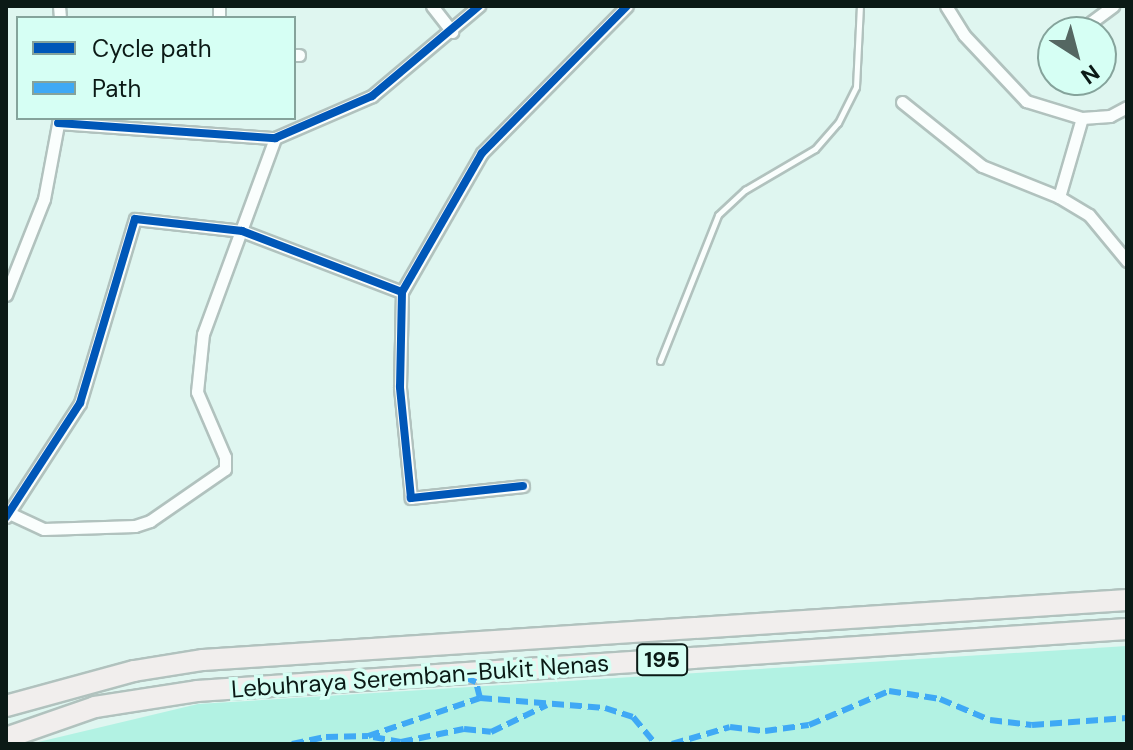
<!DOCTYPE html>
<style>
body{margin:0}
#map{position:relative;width:1133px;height:750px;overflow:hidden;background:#dff6f0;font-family:"DM Sans",sans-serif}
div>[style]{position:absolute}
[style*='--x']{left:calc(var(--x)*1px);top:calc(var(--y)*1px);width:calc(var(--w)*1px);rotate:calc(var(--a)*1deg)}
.green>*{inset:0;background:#b2f2e3}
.roads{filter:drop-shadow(2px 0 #b1c2be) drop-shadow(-2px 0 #b1c2be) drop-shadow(0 2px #b1c2be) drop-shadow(0 -2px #b1c2be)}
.lane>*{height:5px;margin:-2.5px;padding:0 2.5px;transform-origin:2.5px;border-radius:2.5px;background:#fafefd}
.street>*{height:11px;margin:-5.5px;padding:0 5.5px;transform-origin:5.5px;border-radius:5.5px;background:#fafefd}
.highway>*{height:20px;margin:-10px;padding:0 10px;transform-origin:10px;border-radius:10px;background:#f1eeed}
.quiet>*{height:6px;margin-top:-3px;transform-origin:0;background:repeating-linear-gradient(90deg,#3fa9f5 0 12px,transparent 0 18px)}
.cycleway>*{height:8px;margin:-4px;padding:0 4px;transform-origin:4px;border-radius:4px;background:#0057b8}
span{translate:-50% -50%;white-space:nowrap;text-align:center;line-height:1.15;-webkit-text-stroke:7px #d6fff4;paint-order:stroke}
.shield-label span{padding:2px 6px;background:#d6fff4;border:2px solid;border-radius:6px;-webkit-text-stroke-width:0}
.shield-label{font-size:22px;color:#0b1a16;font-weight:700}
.street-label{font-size:24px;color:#0b1a16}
.frame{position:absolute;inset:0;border:8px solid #0b1a16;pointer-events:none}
.legend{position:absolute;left:16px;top:16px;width:280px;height:104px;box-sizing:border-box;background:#d6fff4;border:2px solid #85a39b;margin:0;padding:10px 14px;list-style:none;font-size:24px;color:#0b1a16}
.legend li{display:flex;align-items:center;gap:16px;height:40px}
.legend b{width:40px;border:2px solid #85a39b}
.north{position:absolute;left:1037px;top:16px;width:80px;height:80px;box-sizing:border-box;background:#d6fff4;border:2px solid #85a39b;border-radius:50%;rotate:144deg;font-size:22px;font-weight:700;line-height:32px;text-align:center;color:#0b1a16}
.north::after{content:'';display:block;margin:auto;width:28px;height:36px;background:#556762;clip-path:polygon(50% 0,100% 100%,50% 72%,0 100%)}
</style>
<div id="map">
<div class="green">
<i style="clip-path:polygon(1127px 646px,1127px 744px,30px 744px,198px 704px)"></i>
</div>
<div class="roads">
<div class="lane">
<i style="--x:660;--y:361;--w:157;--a:-68.3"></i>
<i style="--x:718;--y:215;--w:37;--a:-43"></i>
<i style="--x:745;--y:190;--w:81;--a:-30.4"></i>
<i style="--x:815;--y:149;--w:35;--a:-49"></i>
<i style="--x:838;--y:123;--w:40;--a:-63.4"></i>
<i style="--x:856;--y:87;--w:81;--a:-87.2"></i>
</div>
<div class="street">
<i style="--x:59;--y:6;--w:12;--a:85"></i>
<i style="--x:432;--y:6;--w:33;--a:52"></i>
<i style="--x:946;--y:6;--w:34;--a:58"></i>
<i style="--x:964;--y:35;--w:91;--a:46.8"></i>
<i style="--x:1026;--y:101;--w:59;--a:16.9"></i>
<i style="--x:1082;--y:118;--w:28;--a:-4"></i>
<i style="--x:1110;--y:116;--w:19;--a:-28"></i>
<i style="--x:219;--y:18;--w:12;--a:-90"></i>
<i style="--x:1078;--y:32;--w:44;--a:-36.6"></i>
<i style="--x:294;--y:55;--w:5;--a:0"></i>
<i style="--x:1048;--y:56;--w:6;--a:-39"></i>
<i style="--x:902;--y:102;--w:102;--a:38.7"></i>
<i style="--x:982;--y:166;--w:83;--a:21.9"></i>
<i style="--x:1059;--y:197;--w:35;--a:31"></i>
<i style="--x:1089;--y:215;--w:60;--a:50.4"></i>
<i style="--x:58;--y:123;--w:218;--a:4"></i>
<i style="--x:275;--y:138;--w:106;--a:-23.4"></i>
<i style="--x:372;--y:96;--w:140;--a:-40.1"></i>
<i style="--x:1059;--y:197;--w:82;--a:-73.8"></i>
<i style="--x:6;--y:295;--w:103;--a:-68.4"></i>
<i style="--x:44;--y:199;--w:81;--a:-79.4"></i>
<i style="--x:523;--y:486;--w:113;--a:173.9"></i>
<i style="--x:411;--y:498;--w:112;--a:-95.7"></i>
<i style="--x:400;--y:387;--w:95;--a:-88.8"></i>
<i style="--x:402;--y:292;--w:160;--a:-60.1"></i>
<i style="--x:482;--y:153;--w:206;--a:-45.4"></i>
<i style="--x:9;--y:513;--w:38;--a:25"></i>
<i style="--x:44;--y:529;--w:91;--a:-1.9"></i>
<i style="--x:135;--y:526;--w:16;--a:-18"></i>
<i style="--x:150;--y:521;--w:91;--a:-34.7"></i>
<i style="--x:225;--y:469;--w:12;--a:-90"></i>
<i style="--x:225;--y:457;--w:71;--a:-113.3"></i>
<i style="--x:197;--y:392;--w:58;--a:-84.1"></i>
<i style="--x:203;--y:334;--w:209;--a:-69.8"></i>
<i style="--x:6;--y:517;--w:136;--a:-57"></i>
<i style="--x:80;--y:403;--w:192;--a:-73.4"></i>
<i style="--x:135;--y:219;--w:108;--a:6.4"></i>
<i style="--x:242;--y:231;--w:171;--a:20.9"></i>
</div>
<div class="highway">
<i style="--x:6;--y:706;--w:133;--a:-15.3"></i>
<i style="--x:134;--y:671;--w:70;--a:-9.1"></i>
<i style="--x:203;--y:660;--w:926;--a:-3.72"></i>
<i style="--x:6;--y:738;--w:94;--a:-19.2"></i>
<i style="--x:95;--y:707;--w:103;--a:-8.9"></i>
<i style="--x:197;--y:691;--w:932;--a:-3.81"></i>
</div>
</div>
<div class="quiet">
<i style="--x:480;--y:698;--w:125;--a:4.6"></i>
<i style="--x:605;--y:708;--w:29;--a:18"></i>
<i style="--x:633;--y:717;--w:35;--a:50"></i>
<i style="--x:373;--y:737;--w:28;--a:10"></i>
<i style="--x:401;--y:742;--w:64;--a:-11.7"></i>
<i style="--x:464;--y:729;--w:27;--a:6"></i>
<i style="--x:491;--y:732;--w:62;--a:-25.7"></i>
<i style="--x:292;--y:744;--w:35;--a:-12"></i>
<i style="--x:326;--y:737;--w:42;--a:-1.4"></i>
<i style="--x:368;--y:736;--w:118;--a:-18.7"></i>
<i style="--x:480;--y:698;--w:16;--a:-104"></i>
<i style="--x:476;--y:682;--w:22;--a:-159"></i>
<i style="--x:672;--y:744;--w:60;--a:-16.3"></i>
<i style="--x:730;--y:727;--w:35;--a:7"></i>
<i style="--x:765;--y:731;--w:44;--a:-7.8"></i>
<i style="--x:809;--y:725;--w:87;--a:-23"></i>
<i style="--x:889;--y:691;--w:52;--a:8.9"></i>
<i style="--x:940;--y:699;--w:54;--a:22.8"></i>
<i style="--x:990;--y:720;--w:42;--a:6.8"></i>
<i style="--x:1032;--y:725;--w:95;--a:-4.2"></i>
</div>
<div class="cycleway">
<i style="--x:58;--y:123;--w:218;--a:4"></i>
<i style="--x:275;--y:138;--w:106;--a:-23.4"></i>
<i style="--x:372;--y:96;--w:140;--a:-40.1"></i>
<i style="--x:523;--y:486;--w:113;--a:173.9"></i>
<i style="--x:411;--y:498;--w:112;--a:-95.7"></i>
<i style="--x:400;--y:387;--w:95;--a:-88.8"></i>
<i style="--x:402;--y:292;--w:160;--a:-60.1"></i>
<i style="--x:482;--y:153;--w:206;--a:-45.4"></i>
<i style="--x:6;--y:517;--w:136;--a:-57"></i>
<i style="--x:80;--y:403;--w:192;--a:-73.4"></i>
<i style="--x:135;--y:219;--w:108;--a:6.4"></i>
<i style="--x:242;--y:231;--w:171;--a:20.9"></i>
</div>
<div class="shield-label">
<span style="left:662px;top:660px">195</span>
</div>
<div class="street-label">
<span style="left:420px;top:676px;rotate:-4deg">Lebuhraya Seremban-Bukit Nenas</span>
</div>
<div class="frame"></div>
<ul class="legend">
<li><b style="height:10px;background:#0057b8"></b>Cycle path</li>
<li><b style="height:10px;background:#3fa9f5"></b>Path</li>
</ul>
<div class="north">N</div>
</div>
